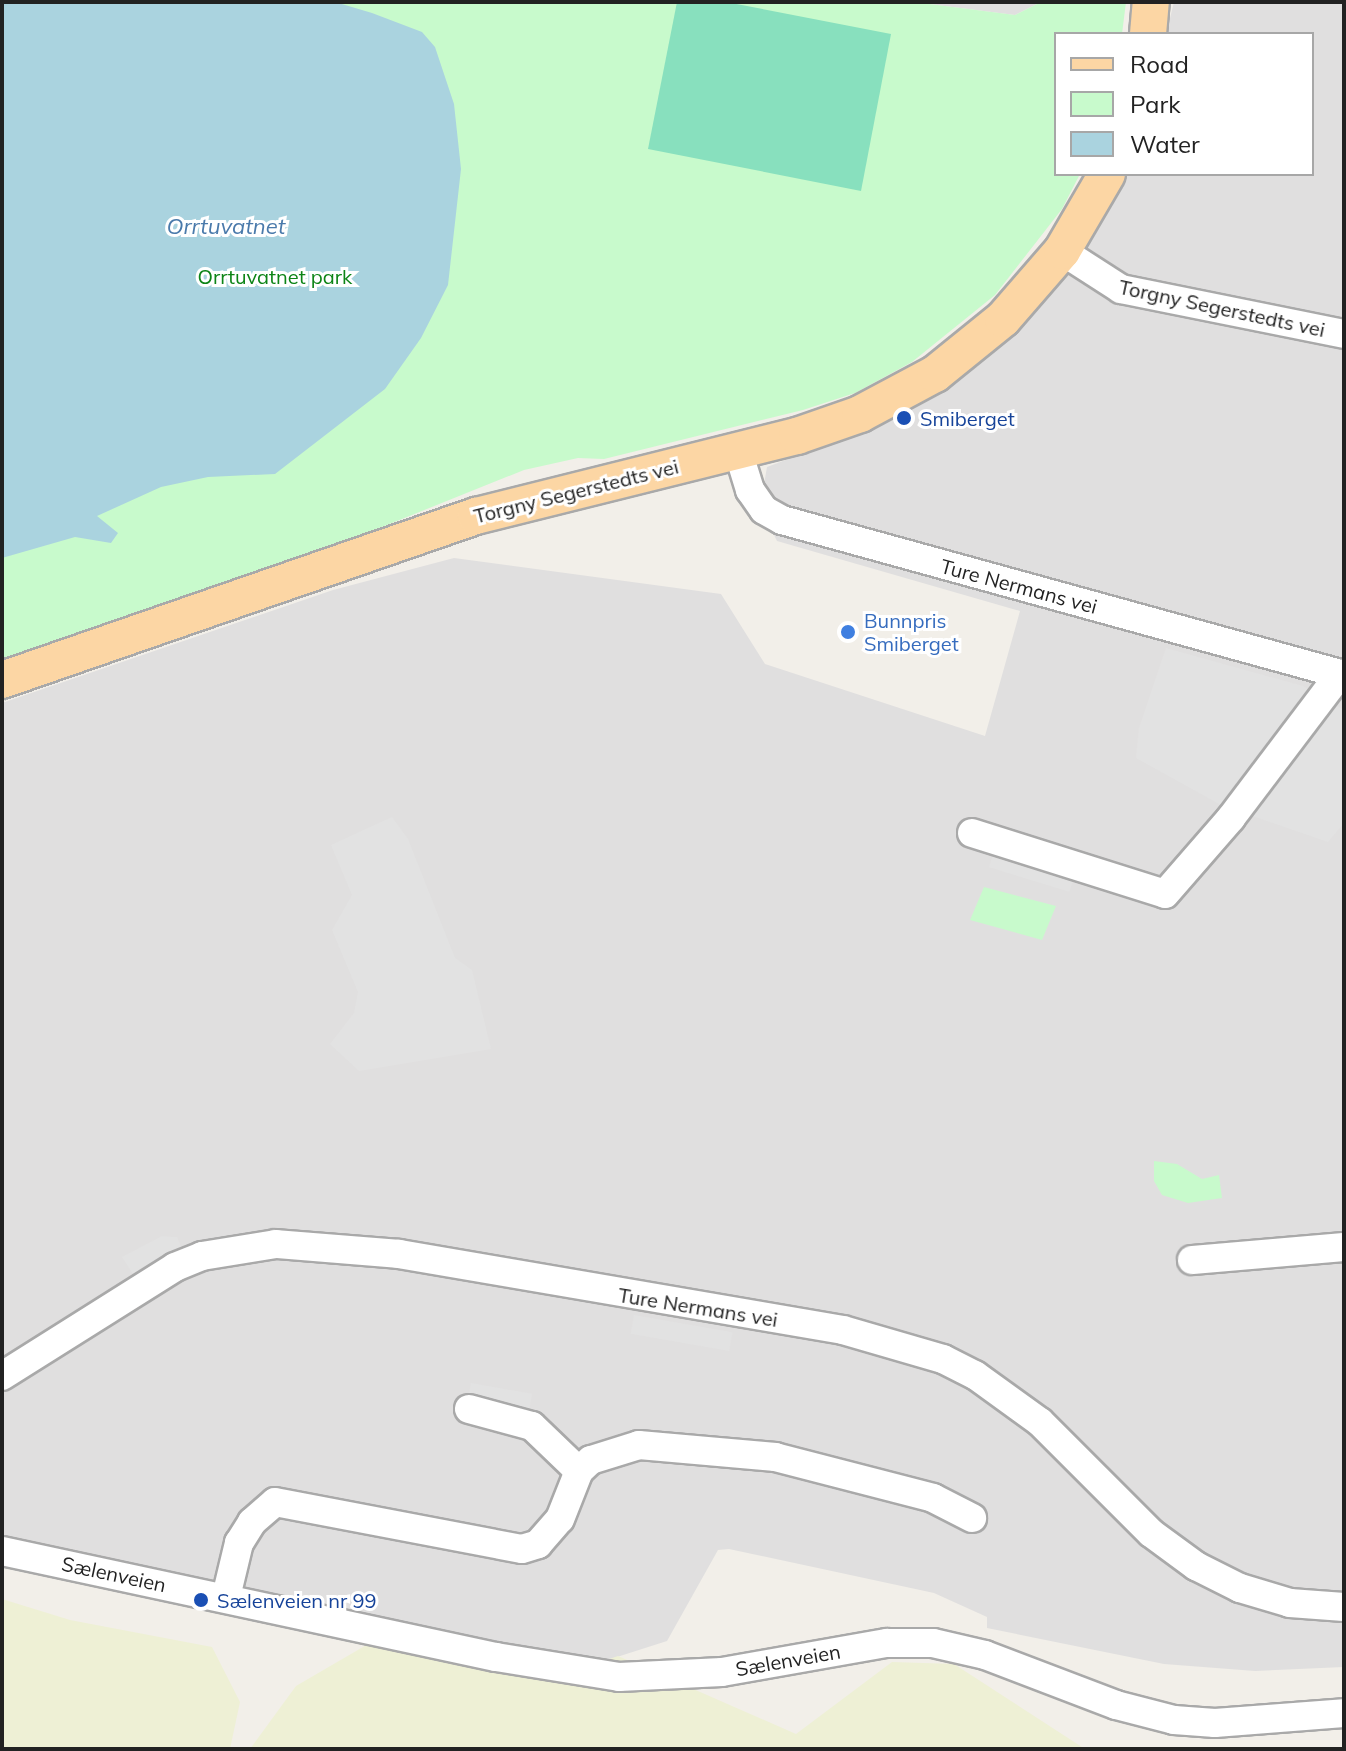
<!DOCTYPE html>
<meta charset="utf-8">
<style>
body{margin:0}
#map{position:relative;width:1346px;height:1751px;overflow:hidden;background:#f2efe9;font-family:Mulish,sans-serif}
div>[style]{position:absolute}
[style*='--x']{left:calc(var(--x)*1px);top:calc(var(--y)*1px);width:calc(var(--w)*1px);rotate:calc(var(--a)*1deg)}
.residential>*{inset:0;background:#e0dfdf}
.farmland>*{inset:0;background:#eef0d5}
.park>*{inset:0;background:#c8facc}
.pitch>*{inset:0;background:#88e0be}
.parking>*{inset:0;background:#e2e2e2;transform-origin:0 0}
.water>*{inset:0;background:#aad3df}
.roads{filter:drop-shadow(2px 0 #a9a9a9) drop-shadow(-2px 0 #a9a9a9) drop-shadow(0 2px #a9a9a9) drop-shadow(0 -2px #a9a9a9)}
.minor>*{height:28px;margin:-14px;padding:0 14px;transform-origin:14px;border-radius:14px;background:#fff}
.major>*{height:36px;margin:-18px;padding:0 18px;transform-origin:18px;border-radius:18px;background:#fcd6a4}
.dots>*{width:22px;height:22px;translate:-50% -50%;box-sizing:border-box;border:4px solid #fff;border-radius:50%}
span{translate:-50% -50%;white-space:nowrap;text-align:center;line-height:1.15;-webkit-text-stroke:6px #fff;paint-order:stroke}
.park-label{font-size:20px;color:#0c8416}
.street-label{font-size:20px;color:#222}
.transit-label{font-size:20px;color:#164399}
.left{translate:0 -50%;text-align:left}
.shop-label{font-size:20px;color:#366cbe}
.water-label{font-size:22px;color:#4a7aab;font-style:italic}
.frame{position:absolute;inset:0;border:4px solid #222;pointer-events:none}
.legend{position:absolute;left:1054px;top:32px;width:260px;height:144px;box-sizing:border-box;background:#fff;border:2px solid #a7a7a7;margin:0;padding:10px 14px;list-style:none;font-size:24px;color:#222}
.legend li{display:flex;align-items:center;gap:16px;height:40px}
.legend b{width:40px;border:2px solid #a7a7a7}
</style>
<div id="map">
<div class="residential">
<i style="clip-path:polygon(914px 2px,1041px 2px,1015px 15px)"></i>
<i style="clip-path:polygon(1174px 2px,1344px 2px,1344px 1667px,1255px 1671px,1164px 1664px,987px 1628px,987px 1617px,934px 1593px,729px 1549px,718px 1550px,667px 1641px,595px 1664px,2px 1548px,2px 703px,333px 590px,454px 558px,721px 594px,765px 664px,985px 736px,1020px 611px,777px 541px,760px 507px,767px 467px,849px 436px,936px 392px,1022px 328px,1080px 255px,1126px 174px,1312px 174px,1312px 34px,1166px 34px)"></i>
</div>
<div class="farmland">
<i style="clip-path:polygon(2px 1599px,70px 1620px,212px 1647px,240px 1702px,230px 1749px,2px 1749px)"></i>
<i style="clip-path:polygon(387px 1633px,595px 1664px,618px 1656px,796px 1734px,892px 1662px,954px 1664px,1085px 1749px,250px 1749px,296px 1686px)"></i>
</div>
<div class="park">
<i style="clip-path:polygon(2px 2px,914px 2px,1015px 15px,1041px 2px,1126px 2px,1122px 34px,1056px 34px,1056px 174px,1080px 174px,1062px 209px,995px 295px,912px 362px,855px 393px,803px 410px,604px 459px,578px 458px,524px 470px,382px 527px,2px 661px)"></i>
<i style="clip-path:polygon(984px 887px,1056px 906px,1042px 940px,970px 920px)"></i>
<i style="clip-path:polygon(1154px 1161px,1177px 1164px,1202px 1179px,1219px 1175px,1222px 1198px,1188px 1203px,1162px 1195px,1154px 1181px)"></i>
</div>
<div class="pitch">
<i style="clip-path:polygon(677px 2px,726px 2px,891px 34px,861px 191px,648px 149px)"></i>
</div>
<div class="parking">
<i style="clip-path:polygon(1166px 648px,1303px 686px,1344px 710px,1344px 823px,1328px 842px,1221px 805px,1136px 758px,1139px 728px)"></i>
<i style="clip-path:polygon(392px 817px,408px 839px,455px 958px,472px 970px,491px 1049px,359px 1071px,330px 1044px,354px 1013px,358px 992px,332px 930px,352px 895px,331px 845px)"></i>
<i style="left:994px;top:851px;width:84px;height:17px;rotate:17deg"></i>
<i style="clip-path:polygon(162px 1236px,177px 1237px,183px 1252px,135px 1277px,122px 1257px)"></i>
<i style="left:634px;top:1315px;width:100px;height:19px;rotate:10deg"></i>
<i style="left:471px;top:1383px;width:62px;height:22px;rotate:10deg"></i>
</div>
<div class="water">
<i style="clip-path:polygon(2px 2px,335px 2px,372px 13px,422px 32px,435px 47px,454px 104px,461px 169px,448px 285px,421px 338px,385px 389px,275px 474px,208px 477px,161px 487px,97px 516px,118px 533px,111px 543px,75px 537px,2px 558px)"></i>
</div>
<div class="roads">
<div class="minor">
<i style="--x:1062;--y:251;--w:70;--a:32.8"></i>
<i style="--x:1121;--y:289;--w:227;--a:11.4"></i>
<i style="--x:738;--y:451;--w:41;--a:72.9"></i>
<i style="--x:750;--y:490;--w:24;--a:55"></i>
<i style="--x:764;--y:510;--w:21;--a:29"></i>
<i style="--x:782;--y:520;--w:583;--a:15.42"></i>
<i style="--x:972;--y:833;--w:202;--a:17.5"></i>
<i style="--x:1165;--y:894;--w:101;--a:-49"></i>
<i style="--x:1231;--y:818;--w:181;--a:-52.9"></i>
<i style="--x:1192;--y:1260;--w:153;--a:-4.9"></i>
<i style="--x:2;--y:1376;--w:204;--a:-32.2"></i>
<i style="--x:175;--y:1267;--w:29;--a:-22"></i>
<i style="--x:202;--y:1256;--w:75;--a:-9.2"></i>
<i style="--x:276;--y:1244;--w:123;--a:4.6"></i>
<i style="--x:399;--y:1254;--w:450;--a:9.7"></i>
<i style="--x:843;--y:1330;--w:104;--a:16.2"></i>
<i style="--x:943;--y:1359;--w:36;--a:27"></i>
<i style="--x:975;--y:1375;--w:80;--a:35.9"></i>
<i style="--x:1040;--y:1422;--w:157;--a:45"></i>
<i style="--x:1151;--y:1533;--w:56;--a:36.3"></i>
<i style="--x:1196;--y:1566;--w:49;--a:26.6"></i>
<i style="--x:1240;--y:1588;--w:52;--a:16.7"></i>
<i style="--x:1290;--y:1603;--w:54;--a:4.2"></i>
<i style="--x:469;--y:1409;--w:65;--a:15.1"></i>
<i style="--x:532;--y:1426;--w:65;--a:43.8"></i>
<i style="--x:2;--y:1551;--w:505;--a:12.11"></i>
<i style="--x:496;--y:1657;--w:125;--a:9.2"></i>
<i style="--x:619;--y:1677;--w:103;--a:-2.8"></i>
<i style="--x:722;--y:1672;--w:168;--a:-10"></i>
<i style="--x:887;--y:1643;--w:46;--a:0"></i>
<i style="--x:933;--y:1643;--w:53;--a:13"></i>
<i style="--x:985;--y:1655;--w:140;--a:20.9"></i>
<i style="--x:1116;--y:1705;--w:60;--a:14.5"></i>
<i style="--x:1174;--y:1720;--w:41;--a:4.2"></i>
<i style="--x:1215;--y:1723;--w:129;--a:-4.4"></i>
<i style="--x:226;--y:1597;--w:56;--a:-76.5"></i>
<i style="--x:239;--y:1543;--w:25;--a:-58"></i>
<i style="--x:252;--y:1522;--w:30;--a:-41"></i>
<i style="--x:275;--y:1502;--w:251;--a:10.8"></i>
<i style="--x:522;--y:1549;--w:17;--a:-17"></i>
<i style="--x:538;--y:1544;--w:33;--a:-49"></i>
<i style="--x:560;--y:1519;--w:52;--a:-68.4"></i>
<i style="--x:579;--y:1471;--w:16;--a:-43"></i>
<i style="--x:591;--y:1460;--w:50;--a:-17.4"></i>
<i style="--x:639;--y:1445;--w:137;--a:5"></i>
<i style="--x:775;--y:1457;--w:163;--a:14.5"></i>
<i style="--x:933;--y:1498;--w:44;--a:27.1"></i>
</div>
<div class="major">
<i style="--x:1148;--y:34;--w:32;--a:-85"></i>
<i style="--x:2;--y:680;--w:502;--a:-19.09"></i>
<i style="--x:476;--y:516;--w:331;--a:-14"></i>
<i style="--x:797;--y:436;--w:67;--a:-19.2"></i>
<i style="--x:860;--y:414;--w:85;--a:-28.1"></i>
<i style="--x:935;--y:374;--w:87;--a:-39"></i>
<i style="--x:1003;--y:319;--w:90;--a:-49.1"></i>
<i style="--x:1062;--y:251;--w:89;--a:-59.7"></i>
</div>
</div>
<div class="dots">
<i style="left:904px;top:418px;background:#1a4fb4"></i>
<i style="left:848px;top:632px;background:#3f7fe0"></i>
<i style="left:201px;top:1600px;background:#1a4fb4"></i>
</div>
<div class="park-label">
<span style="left:275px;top:276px">Orrtuvatnet park</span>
</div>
<div class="street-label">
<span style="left:1222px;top:308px;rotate:12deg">Torgny Segerstedts vei</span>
<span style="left:576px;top:491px;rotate:-14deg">Torgny Segerstedts vei</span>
<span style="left:1019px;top:586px;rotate:15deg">Ture Nermans vei</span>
<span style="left:698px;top:1307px;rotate:9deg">Ture Nermans vei</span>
<span style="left:114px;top:1574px;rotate:12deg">Sælenveien</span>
<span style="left:788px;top:1660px;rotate:-10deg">Sælenveien</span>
</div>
<div class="transit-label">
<span class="left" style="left:920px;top:418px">Smiberget</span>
<span class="left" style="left:217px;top:1600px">Sælenveien nr 99</span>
</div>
<div class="shop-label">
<span class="left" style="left:864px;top:632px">Bunnpris<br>Smiberget</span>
</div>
<div class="water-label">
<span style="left:226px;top:227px">Orrtuvatnet</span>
</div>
<div class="frame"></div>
<ul class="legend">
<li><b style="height:10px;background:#fcd6a4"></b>Road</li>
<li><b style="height:22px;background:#c8facc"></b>Park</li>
<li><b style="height:22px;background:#aad3df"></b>Water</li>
</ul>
</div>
